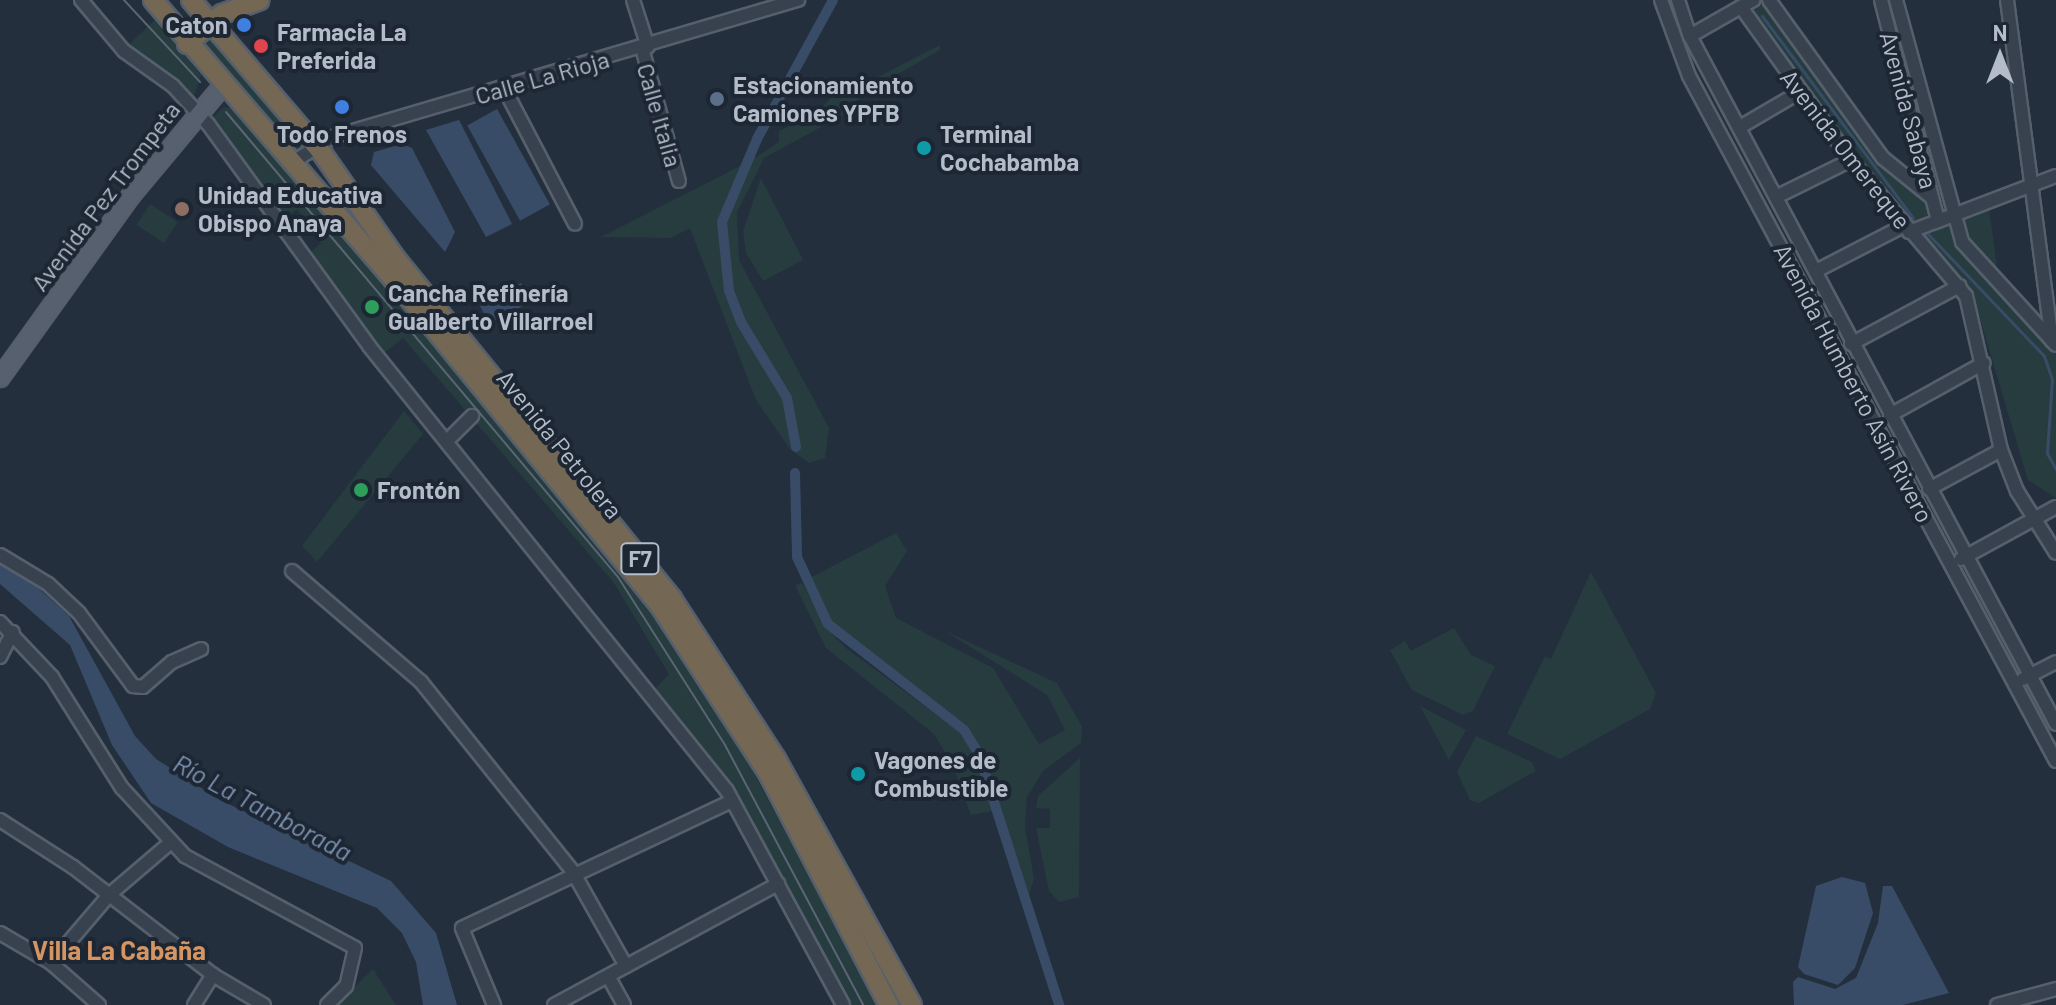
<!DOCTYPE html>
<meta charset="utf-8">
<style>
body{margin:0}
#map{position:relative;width:2056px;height:1005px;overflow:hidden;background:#242f3e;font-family:Barlow,sans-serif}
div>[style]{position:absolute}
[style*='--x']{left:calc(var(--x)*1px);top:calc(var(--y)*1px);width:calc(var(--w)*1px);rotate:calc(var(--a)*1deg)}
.green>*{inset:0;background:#263c3f;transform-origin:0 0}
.water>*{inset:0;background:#394c67;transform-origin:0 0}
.stream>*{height:3px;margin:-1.5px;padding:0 1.5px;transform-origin:1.5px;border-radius:1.5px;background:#394c67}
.canal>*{height:10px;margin:-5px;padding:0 5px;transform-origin:5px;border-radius:5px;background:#394c67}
.roads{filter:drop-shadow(2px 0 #565f6c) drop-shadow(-2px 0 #565f6c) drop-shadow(0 2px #565f6c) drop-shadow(0 -2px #565f6c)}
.minor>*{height:12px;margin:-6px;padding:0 6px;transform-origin:6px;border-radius:6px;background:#38414e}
.major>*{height:16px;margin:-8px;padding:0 8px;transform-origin:8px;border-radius:8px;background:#56606e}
.highway>*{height:18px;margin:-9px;padding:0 9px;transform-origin:9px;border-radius:9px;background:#746855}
.tram>*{height:2px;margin:-1px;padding:0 1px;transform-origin:1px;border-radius:1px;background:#5a6575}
.dots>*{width:22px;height:22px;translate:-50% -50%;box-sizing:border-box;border:4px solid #1d2633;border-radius:50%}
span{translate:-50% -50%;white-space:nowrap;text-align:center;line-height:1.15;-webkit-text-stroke:8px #1d2633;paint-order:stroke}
.shield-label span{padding:2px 6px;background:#1d2633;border:2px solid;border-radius:6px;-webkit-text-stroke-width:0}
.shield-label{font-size:22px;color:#b4bcc9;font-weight:700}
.poi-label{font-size:24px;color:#b4bcc9;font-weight:700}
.right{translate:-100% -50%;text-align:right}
.left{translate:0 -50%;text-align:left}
.street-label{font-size:24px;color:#b4bcc9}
.water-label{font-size:26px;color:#7c92b1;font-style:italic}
.neighbourhood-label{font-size:26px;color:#d59563;font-weight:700}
.north{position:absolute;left:1960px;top:16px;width:80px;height:80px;-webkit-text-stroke:6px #1d2633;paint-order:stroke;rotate:0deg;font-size:22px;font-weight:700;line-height:32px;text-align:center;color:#b4bcc9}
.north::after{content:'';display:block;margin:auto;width:28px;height:36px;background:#b4bcc9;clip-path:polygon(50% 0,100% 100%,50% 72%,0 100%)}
</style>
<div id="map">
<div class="green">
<i style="clip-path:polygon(1764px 3px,1888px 171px,1926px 202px,1931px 213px,1911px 225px,1858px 159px,1751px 13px)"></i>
<i style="clip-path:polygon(156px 19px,201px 75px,194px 96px,127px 46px)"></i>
<i style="clip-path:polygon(210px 40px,214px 41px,303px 145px,294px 151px,202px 47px)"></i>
<i style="clip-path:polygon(940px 45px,940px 50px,865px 93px,841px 116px,764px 158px,737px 212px,739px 260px,829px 428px,825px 458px,809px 463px,790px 449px,756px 400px,690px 228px,671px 238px,601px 237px,750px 161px,779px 142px,779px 131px,812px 115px,837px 93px,839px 97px)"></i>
<i style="clip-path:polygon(224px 107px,231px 108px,336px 227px,627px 575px,742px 751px,877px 1005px,850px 1005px,735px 793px,654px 690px,669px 674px,614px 583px,403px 338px,384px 353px,309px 253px,321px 243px,297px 209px,285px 219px,212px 118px)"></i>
<i style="clip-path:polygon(761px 178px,803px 260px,763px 281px,746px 253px,743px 232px)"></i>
<i style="left:150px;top:204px;width:33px;height:25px;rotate:33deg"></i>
<i style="clip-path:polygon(1989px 208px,1998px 275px,1969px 240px,1963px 218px)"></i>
<i style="clip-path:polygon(1949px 224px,1955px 244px,2056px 354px,2056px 498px,2028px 480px,1972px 292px,1920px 234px)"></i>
<i style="clip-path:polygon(404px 411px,423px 434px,317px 562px,302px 546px)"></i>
<i style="clip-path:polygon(896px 533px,907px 551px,885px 586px,896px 618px,993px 668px,1039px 744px,1065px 730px,1047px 695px,945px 631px,1057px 683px,1082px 727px,1081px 743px,1043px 771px,1027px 797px,1025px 827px,1034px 879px,1028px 897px,980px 748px,968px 731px,845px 637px,829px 621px,808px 579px)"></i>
<i style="clip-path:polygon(1591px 572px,1656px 693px,1650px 709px,1560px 759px,1507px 734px,1545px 656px,1551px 659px)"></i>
<i style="clip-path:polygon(802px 583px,829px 631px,846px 648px,957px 730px,973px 751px,993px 811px,971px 815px,953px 766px,934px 734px,826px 648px,795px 585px)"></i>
<i style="clip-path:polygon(1454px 628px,1471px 655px,1495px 666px,1473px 711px,1463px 715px,1412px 690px,1390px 650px,1405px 641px,1411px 651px)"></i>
<i style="clip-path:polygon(1420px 706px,1466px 730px,1449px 760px)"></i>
<i style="clip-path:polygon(1476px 736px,1532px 762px,1536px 771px,1479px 803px,1470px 800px,1457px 772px)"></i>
<i style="clip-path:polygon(1080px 758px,1079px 897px,1059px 902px,1049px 891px,1036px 828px,1050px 828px,1050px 809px,1036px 808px,1038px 796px)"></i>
<i style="clip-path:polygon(373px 969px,396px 1005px,336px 1005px)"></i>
</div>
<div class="water">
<i style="left:497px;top:109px;width:109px;height:34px;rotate:61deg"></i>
<i style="clip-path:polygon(459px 120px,512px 224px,486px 237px,426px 130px)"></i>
<i style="clip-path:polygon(402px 144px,412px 148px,455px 232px,445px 252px,371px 165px,374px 152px)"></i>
<i style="left:521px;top:283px;width:21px;height:47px;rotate:62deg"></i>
<i style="clip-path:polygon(0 564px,26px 577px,69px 616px,135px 736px,156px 759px,220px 800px,391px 881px,436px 933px,457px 1005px,423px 1005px,416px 962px,402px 933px,377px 908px,228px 847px,151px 803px,112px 745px,70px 645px,0 584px)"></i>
<i style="clip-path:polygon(1842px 877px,1865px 883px,1873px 913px,1855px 968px,1838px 985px,1804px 974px,1798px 967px,1816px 886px)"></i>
<i style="clip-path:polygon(1883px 886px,1892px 886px,1949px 993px,1903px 1005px,1794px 1005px,1793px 982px,1798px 977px,1835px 989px,1856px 978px,1878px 923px)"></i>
</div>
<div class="stream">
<i style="--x:1762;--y:16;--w:252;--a:53.2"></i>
<i style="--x:1927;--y:233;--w:170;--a:46.4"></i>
<i style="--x:2044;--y:356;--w:24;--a:71"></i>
<i style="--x:2052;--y:379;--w:74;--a:93.9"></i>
<i style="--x:2047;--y:453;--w:18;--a:61"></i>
</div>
<div class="canal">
<i style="--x:796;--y:447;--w:50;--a:-100.4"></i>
<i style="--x:787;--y:398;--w:89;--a:-121.2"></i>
<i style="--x:741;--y:322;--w:33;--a:-111"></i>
<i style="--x:729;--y:291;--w:69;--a:-95.8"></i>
<i style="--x:722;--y:222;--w:90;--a:-67.1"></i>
<i style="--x:757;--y:139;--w:158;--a:-61.3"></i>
<i style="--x:795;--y:473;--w:84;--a:88.6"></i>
<i style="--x:797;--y:557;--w:74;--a:65.2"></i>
<i style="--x:828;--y:624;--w:172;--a:37.9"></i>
<i style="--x:964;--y:730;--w:26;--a:58"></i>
<i style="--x:978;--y:752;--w:266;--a:72.2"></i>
</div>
<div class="roads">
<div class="minor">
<i style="--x:81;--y:0;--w:67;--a:49.9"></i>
<i style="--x:124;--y:51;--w:60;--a:35.5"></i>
<i style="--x:173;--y:86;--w:52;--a:47.4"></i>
<i style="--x:208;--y:124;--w:274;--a:54"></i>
<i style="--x:369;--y:346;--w:571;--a:51.18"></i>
<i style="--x:727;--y:791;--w:243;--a:61.5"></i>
<i style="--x:633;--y:0;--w:49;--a:72.3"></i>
<i style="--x:1661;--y:0;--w:81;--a:69.8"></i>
<i style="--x:1689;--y:76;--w:777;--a:61.82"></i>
<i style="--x:1678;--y:0;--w:38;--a:72"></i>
<i style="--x:1690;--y:36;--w:779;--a:61.99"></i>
<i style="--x:1769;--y:0;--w:195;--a:54.2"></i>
<i style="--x:1883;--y:158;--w:62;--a:39.1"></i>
<i style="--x:1881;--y:0;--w:228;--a:75.5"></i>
<i style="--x:1896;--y:0;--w:251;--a:74.7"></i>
<i style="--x:1962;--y:242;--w:139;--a:47.6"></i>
<i style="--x:2007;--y:0;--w:344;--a:82.5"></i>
<i style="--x:1741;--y:7;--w:188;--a:54.3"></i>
<i style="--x:1851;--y:160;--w:178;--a:49.8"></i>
<i style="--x:1966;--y:296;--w:158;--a:77.2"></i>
<i style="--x:2001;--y:450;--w:44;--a:68.7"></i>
<i style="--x:2017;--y:491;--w:73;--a:57.8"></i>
<i style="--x:1690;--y:36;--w:73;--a:-29.7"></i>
<i style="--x:642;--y:48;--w:138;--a:74.5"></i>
<i style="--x:504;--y:88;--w:153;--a:62.4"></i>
<i style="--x:1740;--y:127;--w:69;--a:-30.3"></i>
<i style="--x:290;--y:164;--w:50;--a:-32.7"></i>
<i style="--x:332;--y:137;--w:486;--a:-16.4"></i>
<i style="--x:1776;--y:197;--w:84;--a:-26.3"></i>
<i style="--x:1909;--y:232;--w:157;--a:-20.9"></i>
<i style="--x:1816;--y:271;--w:98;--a:-27.3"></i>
<i style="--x:1851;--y:344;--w:123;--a:-28.2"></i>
<i style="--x:1890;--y:415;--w:107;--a:-29"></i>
<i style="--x:449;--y:439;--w:33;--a:-45"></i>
<i style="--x:1929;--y:489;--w:82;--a:-28.4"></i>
<i style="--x:0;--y:555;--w:56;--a:31.1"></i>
<i style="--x:48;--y:584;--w:42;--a:43.1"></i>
<i style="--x:79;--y:613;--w:91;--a:53.5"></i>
<i style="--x:133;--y:686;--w:10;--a:6"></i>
<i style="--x:143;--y:687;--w:38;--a:-41"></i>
<i style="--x:172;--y:662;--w:32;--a:-24"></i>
<i style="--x:1961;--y:559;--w:108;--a:-28.7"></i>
<i style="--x:292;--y:571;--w:170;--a:40.7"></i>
<i style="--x:421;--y:682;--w:243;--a:51.3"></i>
<i style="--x:573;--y:872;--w:108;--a:60.6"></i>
<i style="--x:0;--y:622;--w:76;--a:46.6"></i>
<i style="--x:52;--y:677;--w:131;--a:57.8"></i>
<i style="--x:122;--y:788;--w:93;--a:47.2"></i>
<i style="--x:185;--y:856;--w:193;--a:28.4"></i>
<i style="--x:355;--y:948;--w:39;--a:103"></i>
<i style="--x:346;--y:986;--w:27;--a:135"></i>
<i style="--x:0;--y:657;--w:28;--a:-63"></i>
<i style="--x:2023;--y:679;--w:37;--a:-27"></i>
<i style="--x:0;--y:820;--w:87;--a:32.8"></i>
<i style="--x:73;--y:867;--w:177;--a:37.6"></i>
<i style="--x:213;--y:975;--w:59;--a:30.5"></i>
<i style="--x:0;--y:933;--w:59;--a:30.5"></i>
<i style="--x:51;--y:963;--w:64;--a:41.2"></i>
<i style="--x:51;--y:963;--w:89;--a:-49.5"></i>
<i style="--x:109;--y:895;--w:82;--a:-40.5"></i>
<i style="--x:608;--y:976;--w:33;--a:61"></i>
<i style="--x:194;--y:1005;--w:36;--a:-58"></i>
<i style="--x:494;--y:1005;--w:83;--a:-112.6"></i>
<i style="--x:462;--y:928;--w:298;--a:-25.2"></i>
<i style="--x:554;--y:1005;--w:255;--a:-28.4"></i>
<i style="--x:1997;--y:1005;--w:61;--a:-15.2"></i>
</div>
<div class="major">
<i style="--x:0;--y:378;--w:223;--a:-54.3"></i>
<i style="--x:130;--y:197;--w:147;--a:-50.2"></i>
</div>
<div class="highway">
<i style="--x:153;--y:0;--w:371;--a:49.3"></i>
<i style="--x:395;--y:281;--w:419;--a:50.8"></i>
<i style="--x:660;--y:606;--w:199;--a:57.1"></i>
<i style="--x:768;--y:773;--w:262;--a:62.5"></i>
<i style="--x:191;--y:0;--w:201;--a:49.4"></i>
<i style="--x:322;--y:153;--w:129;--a:55.1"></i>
<i style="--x:396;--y:259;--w:438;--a:50.9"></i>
<i style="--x:672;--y:599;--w:191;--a:57"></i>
<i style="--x:776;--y:759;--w:281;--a:61.1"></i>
<i style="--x:187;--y:44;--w:46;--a:-40.6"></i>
<i style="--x:222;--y:14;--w:40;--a:-20.2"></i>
</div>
</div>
<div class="tram">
<i style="--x:124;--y:0;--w:112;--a:47.2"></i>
<i style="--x:226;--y:112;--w:608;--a:49.87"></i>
<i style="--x:618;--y:577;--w:199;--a:57.5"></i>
<i style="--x:725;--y:745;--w:294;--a:62"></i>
</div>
<div class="dots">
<i style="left:244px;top:25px;background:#3f7fe0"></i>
<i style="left:261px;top:46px;background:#e0444e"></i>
<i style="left:717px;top:99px;background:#5c6f8a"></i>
<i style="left:342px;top:107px;background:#3f7fe0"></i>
<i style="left:924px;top:148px;background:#0f9aa8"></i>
<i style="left:182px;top:209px;background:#8d6e63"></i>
<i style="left:372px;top:307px;background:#2e9e5b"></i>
<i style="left:361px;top:490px;background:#2e9e5b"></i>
<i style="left:858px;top:774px;background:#0f9aa8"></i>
</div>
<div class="shield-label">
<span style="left:640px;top:559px">F7</span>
</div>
<div class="poi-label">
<span class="right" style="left:228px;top:25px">Caton</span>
<span class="left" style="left:277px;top:46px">Farmacia La<br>Preferida</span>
<span class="left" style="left:733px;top:99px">Estacionamiento<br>Camiones YPFB</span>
<span style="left:342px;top:134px">Todo Frenos</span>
<span class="left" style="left:940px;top:148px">Terminal<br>Cochabamba</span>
<span class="left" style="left:198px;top:209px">Unidad Educativa<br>Obispo Anaya</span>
<span class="left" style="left:388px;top:307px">Cancha Refinería<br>Gualberto Villarroel</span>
<span class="left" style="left:377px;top:490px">Frontón</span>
<span class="left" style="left:874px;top:774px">Vagones de<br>Combustible</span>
</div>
<div class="street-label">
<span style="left:542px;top:77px;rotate:-16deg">Calle La Rioja</span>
<span style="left:1909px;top:110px;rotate:75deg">Avenida Sabaya</span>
<span style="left:660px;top:115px;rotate:74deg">Calle Italia</span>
<span style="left:1846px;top:149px;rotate:52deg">Avenida Omereque</span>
<span style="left:105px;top:196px;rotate:-53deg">Avenida Pez Trompeta</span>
<span style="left:1854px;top:383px;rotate:62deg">Avenida Humberto Asín Rivero</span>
<span style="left:560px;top:444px;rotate:51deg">Avenida Petrolera</span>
</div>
<div class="water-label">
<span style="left:263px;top:807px;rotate:28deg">Río La Tamborada</span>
</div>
<div class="neighbourhood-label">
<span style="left:119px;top:950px">Villa La Cabaña</span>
</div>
<div class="north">N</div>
</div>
